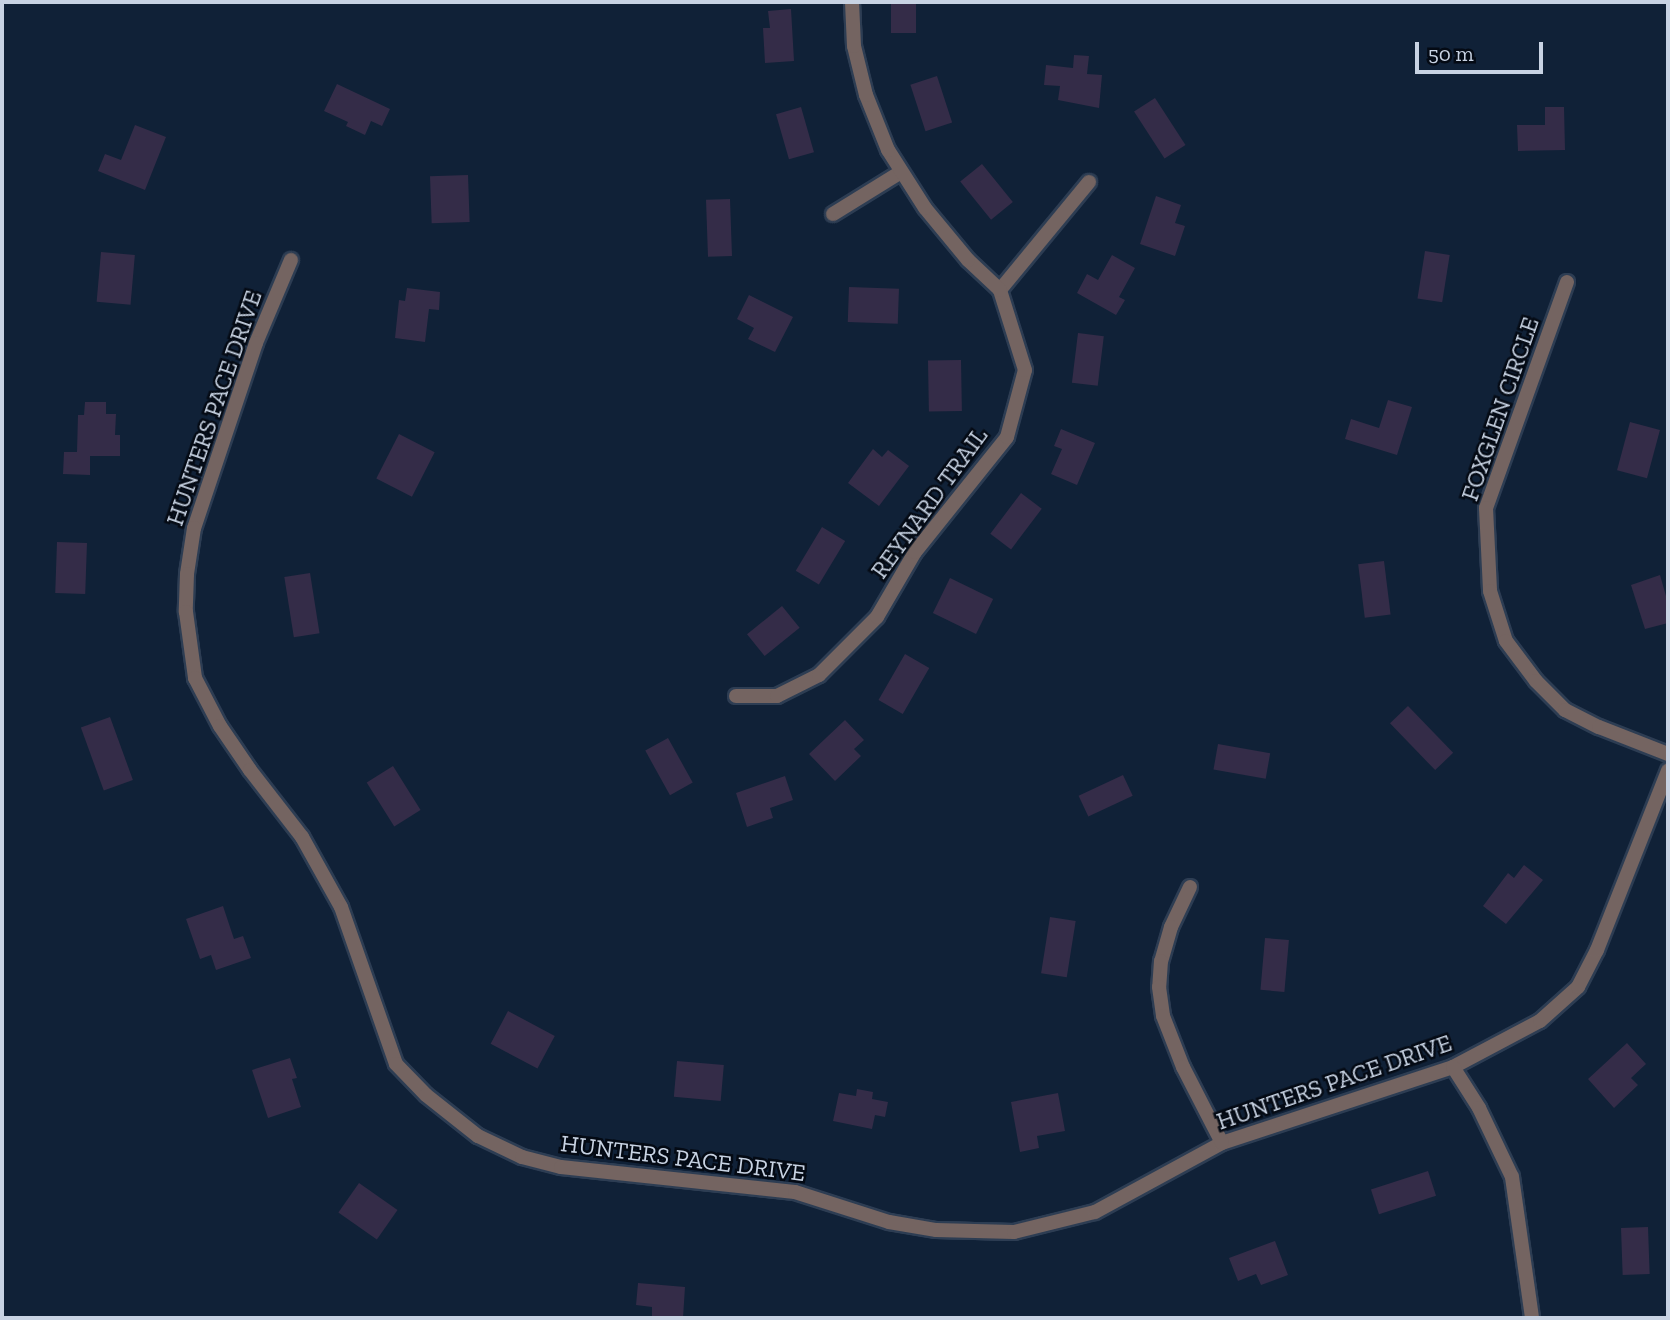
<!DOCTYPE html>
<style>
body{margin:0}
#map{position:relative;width:1670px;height:1320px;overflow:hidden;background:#102137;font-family:"Zilla Slab",serif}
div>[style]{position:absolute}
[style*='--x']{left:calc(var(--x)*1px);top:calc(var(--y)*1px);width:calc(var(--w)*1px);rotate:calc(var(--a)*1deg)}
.building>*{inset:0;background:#342c48;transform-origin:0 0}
.roads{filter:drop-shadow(2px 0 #2d3d53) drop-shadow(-2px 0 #2d3d53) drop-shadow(0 2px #2d3d53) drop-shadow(0 -2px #2d3d53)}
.minor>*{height:14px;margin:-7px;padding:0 7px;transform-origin:7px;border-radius:7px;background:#746461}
span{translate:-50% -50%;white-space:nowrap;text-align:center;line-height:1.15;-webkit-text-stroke:5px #040a14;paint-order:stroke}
.street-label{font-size:24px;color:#c8d3e3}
.frame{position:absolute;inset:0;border:4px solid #c8d3e3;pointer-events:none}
.scale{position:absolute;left:1415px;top:42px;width:128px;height:32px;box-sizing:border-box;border:4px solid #c8d3e3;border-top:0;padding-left:9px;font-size:21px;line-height:24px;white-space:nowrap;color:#c8d3e3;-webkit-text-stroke:5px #040a14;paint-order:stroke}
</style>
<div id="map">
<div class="building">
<i style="left:891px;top:2px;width:25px;height:31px"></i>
<i style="clip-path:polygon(791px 9px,794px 61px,765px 63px,763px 28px,770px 28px,768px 11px)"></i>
<i style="clip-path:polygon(1074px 55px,1089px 56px,1087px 74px,1102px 75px,1099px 108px,1058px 100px,1060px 86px,1044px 85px,1046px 65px,1073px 68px)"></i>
<i style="left:937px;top:76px;width:49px;height:28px;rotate:72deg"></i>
<i style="clip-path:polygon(337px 84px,390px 109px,382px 126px,371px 121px,365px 135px,346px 126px,348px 122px,324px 111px)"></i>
<i style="left:1155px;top:98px;width:56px;height:25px;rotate:57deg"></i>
<i style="left:801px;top:107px;width:47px;height:26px;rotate:74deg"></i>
<i style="clip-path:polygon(1545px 107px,1564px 107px,1565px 150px,1518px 151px,1517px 125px,1545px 125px)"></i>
<i style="clip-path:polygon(135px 125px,166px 137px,145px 190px,98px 171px,105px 154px,121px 160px)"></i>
<i style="left:982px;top:164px;width:49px;height:28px;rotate:51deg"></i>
<i style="left:468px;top:175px;width:47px;height:38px;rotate:88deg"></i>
<i style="clip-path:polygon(1156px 196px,1181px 205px,1175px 223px,1185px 226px,1175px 256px,1140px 244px)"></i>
<i style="left:730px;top:199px;width:57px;height:24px;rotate:88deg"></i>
<i style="left:1425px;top:251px;width:25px;height:48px;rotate:9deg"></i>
<i style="left:101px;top:252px;width:34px;height:50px;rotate:5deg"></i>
<i style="clip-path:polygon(1112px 255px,1135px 268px,1119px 297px,1125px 300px,1116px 315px,1077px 293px,1087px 274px,1098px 280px)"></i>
<i style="left:849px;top:287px;width:50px;height:35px;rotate:2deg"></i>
<i style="clip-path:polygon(407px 288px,440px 292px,439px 310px,429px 309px,425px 342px,395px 338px,399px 300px,405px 301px)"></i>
<i style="clip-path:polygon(749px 295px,793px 317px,775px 352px,748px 339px,754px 328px,737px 319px)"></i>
<i style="left:1078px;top:333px;width:26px;height:50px;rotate:7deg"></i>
<i style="left:961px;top:360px;width:51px;height:33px;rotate:89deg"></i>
<i style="clip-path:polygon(1388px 400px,1412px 407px,1397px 455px,1345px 439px,1351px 419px,1379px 428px)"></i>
<i style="clip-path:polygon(85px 402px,106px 402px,106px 414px,116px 414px,115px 435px,120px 435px,120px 456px,90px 456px,90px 475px,63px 474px,64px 452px,77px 452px,78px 415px,84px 415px)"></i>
<i style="left:1630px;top:422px;width:31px;height:50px;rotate:15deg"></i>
<i style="clip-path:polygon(1061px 429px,1095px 443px,1077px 485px,1051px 474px,1062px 449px,1054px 446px)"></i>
<i style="left:399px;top:434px;width:40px;height:50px;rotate:27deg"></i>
<i style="clip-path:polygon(873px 449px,882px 457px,888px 450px,909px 466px,879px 506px,848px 483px)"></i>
<i style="left:1021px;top:493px;width:26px;height:51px;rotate:37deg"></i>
<i style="left:822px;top:527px;width:27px;height:51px;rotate:31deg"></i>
<i style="left:57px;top:542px;width:30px;height:51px;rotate:2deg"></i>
<i style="left:1384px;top:561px;width:54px;height:26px;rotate:83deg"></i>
<i style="left:310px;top:573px;width:61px;height:26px;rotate:81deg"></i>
<i style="clip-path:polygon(1660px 575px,1668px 603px,1668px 623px,1645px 629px,1631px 585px)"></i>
<i style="left:950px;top:578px;width:48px;height:39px;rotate:26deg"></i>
<i style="left:782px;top:606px;width:28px;height:45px;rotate:51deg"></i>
<i style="left:905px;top:654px;width:28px;height:53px;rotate:30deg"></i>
<i style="left:1408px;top:706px;width:65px;height:25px;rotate:46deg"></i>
<i style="left:110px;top:717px;width:67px;height:31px;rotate:70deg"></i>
<i style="clip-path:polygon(845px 720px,864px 740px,854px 749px,861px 756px,835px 781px,809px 754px)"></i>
<i style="left:668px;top:738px;width:51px;height:26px;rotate:61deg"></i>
<i style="left:1218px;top:744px;width:53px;height:26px;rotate:10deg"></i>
<i style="left:393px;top:766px;width:52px;height:31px;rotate:58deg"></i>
<i style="left:1123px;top:775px;width:23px;height:49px;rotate:65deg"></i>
<i style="clip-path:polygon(785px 776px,793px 800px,770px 808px,773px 818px,747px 827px,736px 793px)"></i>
<i style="clip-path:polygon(1524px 865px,1543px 880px,1506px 924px,1483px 906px,1508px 873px,1514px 878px)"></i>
<i style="clip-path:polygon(223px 906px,234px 939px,243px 936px,251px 958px,216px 970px,211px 955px,200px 959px,186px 919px)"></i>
<i style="left:1050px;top:917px;width:26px;height:57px;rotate:9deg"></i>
<i style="left:1265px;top:938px;width:24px;height:52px;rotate:5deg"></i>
<i style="left:508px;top:1011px;width:53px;height:37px;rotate:28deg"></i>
<i style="clip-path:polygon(1627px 1043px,1646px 1064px,1631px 1078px,1638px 1085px,1614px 1108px,1588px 1079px)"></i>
<i style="clip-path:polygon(290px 1058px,297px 1078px,292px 1079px,301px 1107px,268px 1118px,252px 1070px)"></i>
<i style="left:677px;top:1061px;width:47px;height:36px;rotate:5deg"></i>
<i style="clip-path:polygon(857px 1089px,873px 1092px,872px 1099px,888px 1102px,885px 1117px,875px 1115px,872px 1129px,833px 1121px,839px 1093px,856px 1096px)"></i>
<i style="clip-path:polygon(1058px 1093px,1065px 1131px,1037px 1136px,1039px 1148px,1020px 1152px,1011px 1102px)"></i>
<i style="left:1428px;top:1171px;width:26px;height:60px;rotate:72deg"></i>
<i style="left:359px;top:1183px;width:47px;height:36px;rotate:35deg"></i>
<i style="left:1648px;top:1227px;width:47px;height:27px;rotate:88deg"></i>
<i style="clip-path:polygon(1275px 1241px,1288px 1275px,1261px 1285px,1256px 1274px,1238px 1281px,1229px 1258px)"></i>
<i style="clip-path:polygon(638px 1283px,685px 1287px,683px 1318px,652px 1318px,652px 1307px,636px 1305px)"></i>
</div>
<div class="roads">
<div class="minor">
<i style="--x:833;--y:214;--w:80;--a:-31.7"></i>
<i style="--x:291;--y:260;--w:90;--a:112.9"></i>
<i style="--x:256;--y:343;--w:195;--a:108.5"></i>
<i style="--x:194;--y:528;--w:47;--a:98.7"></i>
<i style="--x:187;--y:574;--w:38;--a:92"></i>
<i style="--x:186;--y:612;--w:67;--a:82.2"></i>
<i style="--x:195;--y:678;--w:54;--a:62.5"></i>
<i style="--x:220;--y:726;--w:53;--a:55.7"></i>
<i style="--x:250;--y:770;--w:85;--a:52.2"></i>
<i style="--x:302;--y:837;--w:80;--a:60.9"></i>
<i style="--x:341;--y:907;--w:166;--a:70.7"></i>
<i style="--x:396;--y:1064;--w:43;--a:45.9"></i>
<i style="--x:426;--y:1095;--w:66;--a:38.3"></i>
<i style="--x:478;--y:1136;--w:49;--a:25.5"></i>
<i style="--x:522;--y:1157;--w:40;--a:14.4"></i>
<i style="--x:561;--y:1167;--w:235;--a:6.1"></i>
<i style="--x:795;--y:1192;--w:99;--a:17.7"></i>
<i style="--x:889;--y:1222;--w:48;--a:9.7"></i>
<i style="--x:936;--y:1230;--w:78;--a:1.5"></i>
<i style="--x:1014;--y:1232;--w:83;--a:-13.9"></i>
<i style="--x:1095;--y:1212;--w:145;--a:-28.5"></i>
<i style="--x:1222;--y:1143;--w:243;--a:-18.2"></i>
<i style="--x:1453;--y:1067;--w:98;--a:-27.9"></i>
<i style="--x:1540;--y:1021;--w:51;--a:-41.8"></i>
<i style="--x:1578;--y:987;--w:42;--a:-62.8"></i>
<i style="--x:1597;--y:950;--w:193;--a:-68.4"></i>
<i style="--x:1567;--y:282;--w:240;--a:109.7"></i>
<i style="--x:1486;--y:508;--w:83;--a:87.2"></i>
<i style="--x:1490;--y:591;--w:52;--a:72.3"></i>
<i style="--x:1506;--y:641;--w:50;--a:53.1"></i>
<i style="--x:1536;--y:681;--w:41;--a:45"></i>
<i style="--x:1565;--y:710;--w:38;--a:27"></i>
<i style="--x:1599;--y:727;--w:74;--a:21.4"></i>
<i style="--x:1000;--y:290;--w:140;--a:-50.5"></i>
<i style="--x:736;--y:696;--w:41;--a:0"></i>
<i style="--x:777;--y:696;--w:47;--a:-26.6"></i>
<i style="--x:819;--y:675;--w:82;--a:-45"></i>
<i style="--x:877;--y:617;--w:75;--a:-59.7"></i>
<i style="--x:915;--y:552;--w:147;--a:-51.3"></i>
<i style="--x:1007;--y:437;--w:69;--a:-75"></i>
<i style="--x:1025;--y:370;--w:84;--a:-107.4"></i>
<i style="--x:1000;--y:290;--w:44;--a:-136.8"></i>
<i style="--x:968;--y:260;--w:67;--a:-129.6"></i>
<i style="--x:925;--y:208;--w:69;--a:-122.5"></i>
<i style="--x:888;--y:150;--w:59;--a:-111.8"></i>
<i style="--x:866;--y:95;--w:50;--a:-103.8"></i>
<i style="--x:854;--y:46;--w:44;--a:-92.6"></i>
<i style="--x:1190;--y:887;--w:44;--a:115.4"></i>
<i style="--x:1171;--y:927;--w:35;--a:106"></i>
<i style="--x:1161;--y:961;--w:26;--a:94"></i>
<i style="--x:1159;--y:987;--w:29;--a:82"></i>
<i style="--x:1163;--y:1016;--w:55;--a:68.6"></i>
<i style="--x:1183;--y:1067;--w:85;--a:62.8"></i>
<i style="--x:1453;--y:1067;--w:49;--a:57.6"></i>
<i style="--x:1479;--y:1108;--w:76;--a:64.4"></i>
<i style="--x:1512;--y:1177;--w:142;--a:81.9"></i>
</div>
</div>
<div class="street-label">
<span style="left:214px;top:408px;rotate:-71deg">HUNTERS PACE DRIVE</span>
<span style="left:1500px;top:409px;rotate:-71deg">FOXGLEN CIRCLE</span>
<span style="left:929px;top:503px;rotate:-54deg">REYNARD TRAIL</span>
<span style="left:1334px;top:1082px;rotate:-19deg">HUNTERS PACE DRIVE</span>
<span style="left:683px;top:1158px;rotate:7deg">HUNTERS PACE DRIVE</span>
</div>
<div class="frame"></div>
<div class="scale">50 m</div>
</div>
